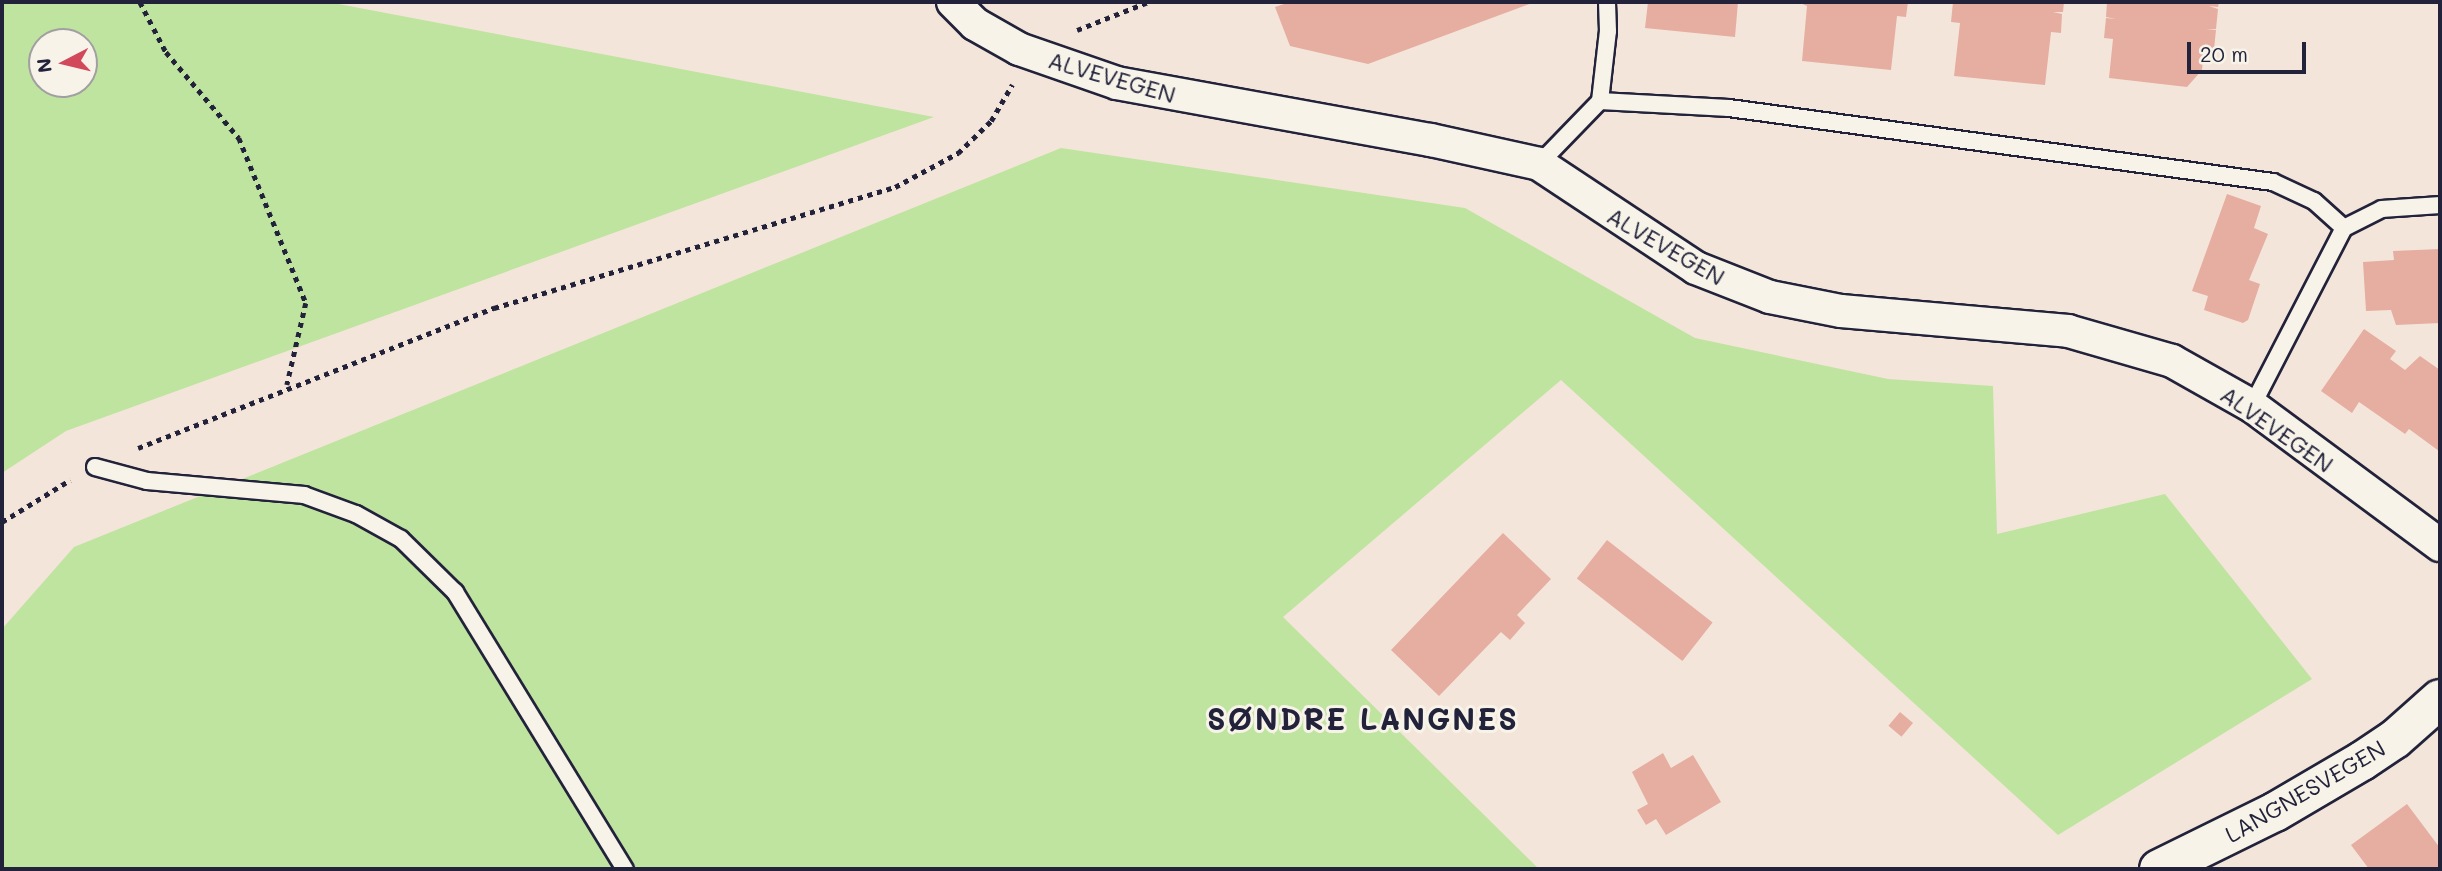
<!DOCTYPE html>
<meta charset="utf-8">
<style>
body{margin:0}
#map{position:relative;width:2442px;height:871px;overflow:hidden;background:#f4e5da;font-family:Mali,sans-serif}
div>[style]{position:absolute}
[style*='--x']{left:calc(var(--x)*1px);top:calc(var(--y)*1px);width:calc(var(--w)*1px);rotate:calc(var(--a)*1deg)}
.green>*{inset:0;background:#bfe49f}
.building>*{inset:0;background:#e6ada1;transform-origin:0 0}
.path>*{height:4.5px;margin-top:-2.25px;transform-origin:0;background:repeating-linear-gradient(90deg,#22223b 0 5px,transparent 0 10px)}
.roads{filter:drop-shadow(2px 0 #22223b) drop-shadow(-2px 0 #22223b) drop-shadow(0 2px #22223b) drop-shadow(0 -2px #22223b)}
.lane>*{height:16px;margin:-8px;padding:0 8px;transform-origin:8px;border-radius:8px;background:#f7f3e8}
.street>*{height:32px;margin:-16px;padding:0 16px;transform-origin:16px;border-radius:16px;background:#f7f3e8}
.secondary>*{height:38px;margin:-19px;padding:0 19px;transform-origin:19px;border-radius:19px;background:#f7f3e8}
span{translate:-50% -50%;white-space:nowrap;text-align:center;line-height:1.15;-webkit-text-stroke:6px #f7f3e8;paint-order:stroke}
.street-label{font-size:23px;color:#22223b}
.district-label{font-size:30px;color:#22223b;font-weight:700;letter-spacing:2px}
.frame{position:absolute;inset:0;border:4px solid #22223b;pointer-events:none}
.north{position:absolute;left:28px;top:28px;width:70px;height:70px;box-sizing:border-box;background:#f7f3e8;border:2px solid #a29fa3;border-radius:50%;rotate:263deg;font-size:19px;font-weight:700;line-height:28px;text-align:center;color:#22223b}
.north::after{content:'';display:block;margin:auto;width:24px;height:32px;background:#d1495b;clip-path:polygon(50% 0,100% 100%,50% 72%,0 100%)}
.scale{position:absolute;left:2187px;top:42px;width:119px;height:32px;box-sizing:border-box;border:4px solid #22223b;border-top:0;padding-left:9px;font-size:21px;line-height:24px;white-space:nowrap;color:#22223b;-webkit-text-stroke:5px #f7f3e8;paint-order:stroke}
</style>
<div id="map">
<div class="green">
<i style="clip-path:polygon(evenodd,2px 2px,328px 2px,934px 117px,66px 431px,2px 473px,2px 2px,42px 42px,84px 42px,84px 84px,42px 84px,42px 42px)"></i>
<i style="clip-path:polygon(1061px 148px,1465px 208px,1695px 338px,1888px 379px,1993px 386px,1997px 534px,2165px 494px,2312px 679px,2058px 835px,1561px 380px,1283px 617px,1539px 869px,2px 869px,2px 629px,74px 547px)"></i>
</div>
<div class="building">
<i style="clip-path:polygon(1290px 2px,1535px 2px,1368px 64px,1290px 46px,1275px 7px)"></i>
<i style="clip-path:polygon(1648px 2px,1738px 2px,1735px 37px,1645px 28px)"></i>
<i style="clip-path:polygon(1798px 2px,1908px 2px,1906px 17px,1897px 16px,1891px 70px,1802px 61px,1807px 6px)"></i>
<i style="clip-path:polygon(1953px 2px,2064px 2px,2063px 12px,2053px 12px,2062px 14px,2061px 33px,2051px 32px,2045px 85px,1954px 76px,1960px 23px,1951px 22px)"></i>
<i style="clip-path:polygon(2107px 2px,2219px 2px,2218px 7px,2209px 6px,2218px 9px,2216px 29px,2206px 29px,2216px 30px,2214px 49px,2204px 48px,2202px 70px,2187px 87px,2109px 78px,2113px 39px,2104px 38px,2106px 18px,2116px 19px,2106px 17px)"></i>
<i style="clip-path:polygon(2227px 194px,2261px 206px,2254px 228px,2268px 234px,2249px 280px,2260px 284px,2248px 320px,2243px 323px,2204px 310px,2208px 296px,2192px 291px)"></i>
<i style="clip-path:polygon(2440px 249px,2440px 323px,2396px 325px,2391px 310px,2366px 311px,2363px 262px,2394px 260px,2393px 251px)"></i>
<i style="clip-path:polygon(2364px 329px,2396px 351px,2390px 359px,2405px 370px,2420px 356px,2440px 370px,2439px 451px,2409px 429px,2405px 434px,2359px 402px,2352px 413px,2321px 391px)"></i>
<i style="clip-path:polygon(1503px 533px,1551px 579px,1517px 615px,1525px 623px,1510px 640px,1501px 632px,1439px 696px,1391px 650px)"></i>
<i style="left:1607px;top:540px;width:134px;height:49px;rotate:38deg"></i>
<i style="left:1900px;top:712px;width:17px;height:18px;rotate:40deg"></i>
<i style="clip-path:polygon(1663px 753px,1671px 768px,1693px 755px,1721px 802px,1666px 835px,1656px 819px,1646px 825px,1637px 810px,1648px 804px,1632px 772px)"></i>
<i style="clip-path:polygon(2407px 804px,2440px 848px,2440px 869px,2369px 869px,2351px 845px)"></i>
</div>
<div class="path">
<i style="--x:140;--y:2;--w:56;--a:62.5"></i>
<i style="--x:166;--y:52;--w:113;--a:49.7"></i>
<i style="--x:239;--y:138;--w:178;--a:67.9"></i>
<i style="--x:306;--y:303;--w:84;--a:103"></i>
<i style="--x:1077;--y:30;--w:76;--a:-21.5"></i>
<i style="--x:138;--y:448;--w:383;--a:-21.5"></i>
<i style="--x:494;--y:308;--w:419;--a:-16.8"></i>
<i style="--x:895;--y:187;--w:72;--a:-28.4"></i>
<i style="--x:958;--y:153;--w:46;--a:-44.1"></i>
<i style="--x:991;--y:121;--w:42;--a:-59.7"></i>
<i style="--x:2;--y:522;--w:80;--a:-31.7"></i>
</div>
<div class="roads">
<div class="lane">
<i style="--x:1600;--y:101;--w:129;--a:3.1"></i>
<i style="--x:1729;--y:108;--w:549;--a:7.75"></i>
<i style="--x:2273;--y:182;--w:45;--a:24.9"></i>
<i style="--x:2314;--y:201;--w:40;--a:42"></i>
<i style="--x:1539;--y:164;--w:88;--a:-45.9"></i>
<i style="--x:1600;--y:101;--w:70;--a:-83.5"></i>
<i style="--x:1608;--y:31;--w:29;--a:-92"></i>
<i style="--x:2252;--y:406;--w:200;--a:-62.7"></i>
<i style="--x:2344;--y:228;--w:42;--a:-26.6"></i>
<i style="--x:2382;--y:209;--w:58;--a:-3.9"></i>
<i style="--x:95;--y:467;--w:54;--a:15.1"></i>
<i style="--x:147;--y:481;--w:158;--a:5.1"></i>
<i style="--x:304;--y:495;--w:55;--a:20.1"></i>
<i style="--x:356;--y:514;--w:51;--a:29.1"></i>
<i style="--x:401;--y:539;--w:76;--a:44.5"></i>
<i style="--x:455;--y:592;--w:325;--a:58.5"></i>
</div>
<div class="street">
<i style="--x:953;--y:2;--w:31;--a:45"></i>
<i style="--x:975;--y:24;--w:51;--a:29.6"></i>
<i style="--x:1019;--y:49;--w:104;--a:19.1"></i>
<i style="--x:1117;--y:83;--w:319;--a:10.3"></i>
<i style="--x:1431;--y:140;--w:111;--a:12.5"></i>
<i style="--x:1539;--y:164;--w:188;--a:33.5"></i>
<i style="--x:1696;--y:268;--w:79;--a:21.4"></i>
<i style="--x:1770;--y:297;--w:72;--a:11.2"></i>
<i style="--x:1841;--y:311;--w:228;--a:5"></i>
<i style="--x:2068;--y:331;--w:108;--a:16.1"></i>
<i style="--x:2172;--y:361;--w:92;--a:29.4"></i>
<i style="--x:2252;--y:406;--w:234;--a:36.5"></i>
</div>
<div class="secondary">
<i style="--x:2159;--y:869;--w:129;--a:-26.2"></i>
<i style="--x:2275;--y:812;--w:101;--a:-30.4"></i>
<i style="--x:2362;--y:761;--w:40;--a:-34"></i>
<i style="--x:2395;--y:739;--w:60;--a:-41.6"></i>
</div>
</div>
<div class="street-label">
<span style="left:1112px;top:77px;rotate:16deg">ALVEVEGEN</span>
<span style="left:1666px;top:246px;rotate:30deg">ALVEVEGEN</span>
<span style="left:2277px;top:429px;rotate:35deg">ALVEVEGEN</span>
<span style="left:2305px;top:791px;rotate:-30deg">LANGNESVEGEN</span>
</div>
<div class="district-label">
<span style="left:1363px;top:718px">SØNDRE LANGNES</span>
</div>
<div class="frame"></div>
<div class="north">N</div>
<div class="scale">20 m</div>
</div>
